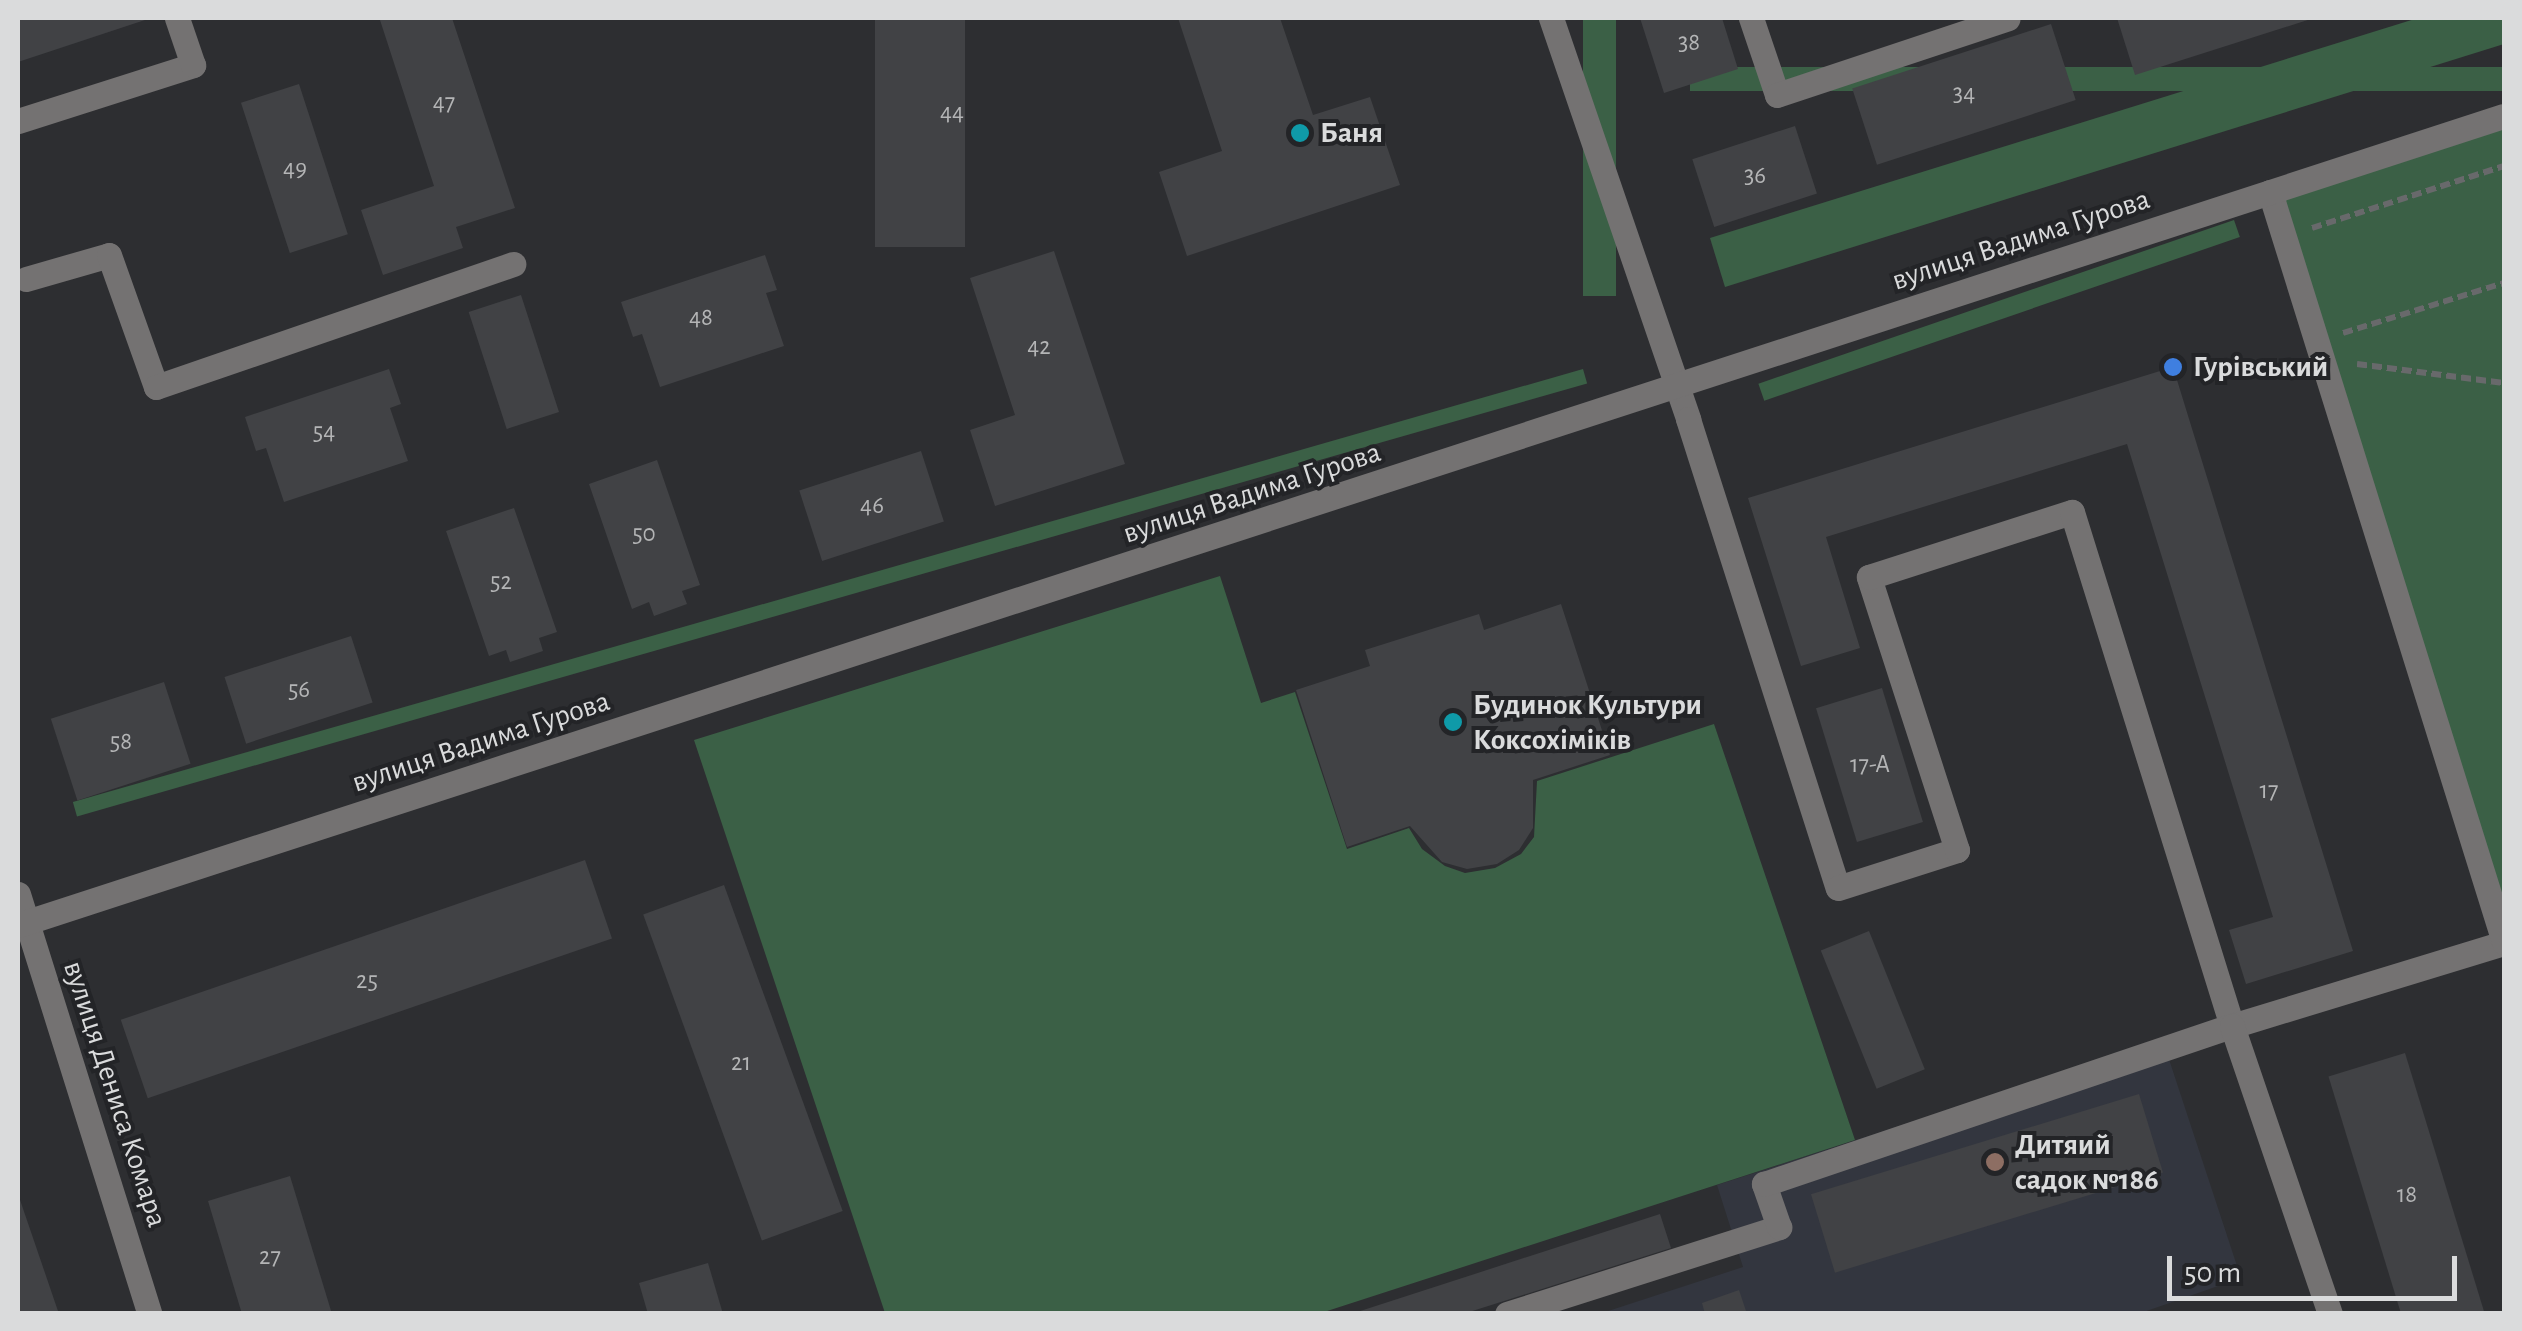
<!DOCTYPE html>
<meta charset="utf-8">
<style>
body{margin:0}
#map{position:relative;width:2522px;height:1331px;overflow:hidden;background:#2d2e31;font-family:"Alegreya Sans",sans-serif}
div>[style]{position:absolute}
[style*='--x']{left:calc(var(--x)*1px);top:calc(var(--y)*1px);width:calc(var(--w)*1px);rotate:calc(var(--a)*1deg)}
.built>*{inset:0;background:#33363f}
.green>*{inset:0;background:#3b6046;transform-origin:0 0}
.building>*{inset:0;background:#414245;transform-origin:0 0}
.path>*{height:6px;margin-top:-3px;transform-origin:0;background:repeating-linear-gradient(90deg,#68696b 0 10px,transparent 0 15px)}
.minor>*{height:25px;margin:-12.5px;padding:0 12.5px;transform-origin:12.5px;border-radius:12.5px;background:#747272}
.dots>*{width:28px;height:28px;translate:-50% -50%;box-sizing:border-box;border:5px solid #232427;border-radius:50%}
span{translate:-50% -50%;white-space:nowrap;text-align:center;line-height:1.15;-webkit-text-stroke:8px #232427;paint-order:stroke}
.number-label{font-size:25px;color:#b4b5b6}
.number-label span{-webkit-text-stroke-width:0}
.poi-label{font-size:30px;color:#dadbdc;font-weight:700}
.left{translate:0 -50%;text-align:left}
.street-label{font-size:30px;color:#dadbdc}
.frame{position:absolute;inset:0;border:20px solid #dadbdc;pointer-events:none}
.scale{position:absolute;left:2167px;top:1256px;width:290px;height:45px;box-sizing:border-box;border:5px solid #dadbdc;border-top:0;padding-left:12px;font-size:30px;line-height:35px;white-space:nowrap;color:#dadbdc;-webkit-text-stroke:8px #232427;paint-order:stroke}
</style>
<div id="map">
<div class="built">
<i style="clip-path:polygon(2163px 1041px,2241px 1278px,2138px 1314px,1599px 1314px,1743px 1267px,1717px 1185px)"></i>
</div>
<div class="green">
<i style="left:1583px;top:18px;width:33px;height:278px"></i>
<i style="clip-path:polygon(2418px 18px,2504px 18px,2504px 44px,1725px 287px,1710px 238px)"></i>
<i style="left:2504px;top:67px;width:24px;height:814px;rotate:90deg"></i>
<i style="clip-path:polygon(2504px 116px,2504px 934px,2270px 192px)"></i>
<i style="left:2234px;top:220px;width:18px;height:503px;rotate:71deg"></i>
<i style="left:1583px;top:369px;width:15px;height:1571px;rotate:74deg"></i>
<i style="clip-path:polygon(1220px 576px,1261px 703px,1295px 692px,1347px 849px,1409px 828px,1422px 849px,1445px 866px,1465px 873px,1495px 868px,1521px 854px,1534px 837px,1537px 781px,1714px 724px,1855px 1140px,1321px 1313px,885px 1313px,694px 740px)"></i>
</div>
<div class="building">
<i style="clip-path:polygon(18px 18px,151px 18px,18px 62px)"></i>
<i style="clip-path:polygon(452px 18px,515px 208px,456px 227px,463px 248px,383px 275px,361px 210px,434px 186px,380px 20px)"></i>
<i style="left:875px;top:18px;width:90px;height:229px"></i>
<i style="clip-path:polygon(1178px 18px,1280px 18px,1313px 115px,1370px 97px,1400px 185px,1187px 256px,1159px 172px,1222px 151px)"></i>
<i style="clip-path:polygon(1640px 18px,1722px 18px,1738px 69px,1664px 93px)"></i>
<i style="clip-path:polygon(2117px 18px,2314px 18px,2135px 75px)"></i>
<i style="left:2051px;top:24px;width:80px;height:209px;rotate:72deg"></i>
<i style="left:299px;top:84px;width:158px;height:61px;rotate:72deg"></i>
<i style="left:1795px;top:126px;width:71px;height:108px;rotate:72deg"></i>
<i style="clip-path:polygon(1054px 251px,1125px 464px,995px 506px,970px 430px,1015px 415px,970px 278px)"></i>
<i style="clip-path:polygon(765px 255px,777px 290px,766px 293px,784px 346px,660px 387px,642px 334px,633px 337px,621px 302px)"></i>
<i style="left:521px;top:295px;width:123px;height:55px;rotate:72deg"></i>
<i style="clip-path:polygon(2173px 367px,2353px 951px,2246px 984px,2229px 930px,2273px 917px,2127px 444px,1826px 537px,1860px 648px,1801px 666px,1748px 498px)"></i>
<i style="clip-path:polygon(389px 369px,401px 404px,390px 408px,408px 461px,284px 502px,266px 448px,256px 451px,245px 417px)"></i>
<i style="left:921px;top:451px;width:74px;height:128px;rotate:72deg"></i>
<i style="clip-path:polygon(657px 460px,700px 585px,682px 591px,687px 604px,654px 616px,649px 602px,632px 609px,589px 484px)"></i>
<i style="clip-path:polygon(514px 508px,557px 632px,539px 638px,543px 651px,510px 662px,506px 650px,489px 656px,446px 531px)"></i>
<i style="clip-path:polygon(1561px 604px,1610px 755px,1533px 780px,1533px 828px,1519px 850px,1497px 864px,1467px 869px,1442px 862px,1410px 826px,1347px 847px,1296px 690px,1370px 666px,1365px 650px,1479px 614px,1484px 630px)"></i>
<i style="left:351px;top:636px;width:70px;height:133px;rotate:72deg"></i>
<i style="left:164px;top:682px;width:86px;height:119px;rotate:72deg"></i>
<i style="left:1882px;top:688px;width:140px;height:69px;rotate:73deg"></i>
<i style="left:585px;top:860px;width:83px;height:491px;rotate:71deg"></i>
<i style="left:724px;top:885px;width:347px;height:86px;rotate:70deg"></i>
<i style="left:1869px;top:931px;width:149px;height:52px;rotate:68deg"></i>
<i style="left:2405px;top:1053px;width:273px;height:80px;rotate:73deg"></i>
<i style="left:2139px;top:1094px;width:82px;height:343px;rotate:73deg"></i>
<i style="clip-path:polygon(290px 1176px,332px 1314px,242px 1314px,208px 1201px)"></i>
<i style="clip-path:polygon(18px 1194px,59px 1314px,18px 1314px)"></i>
<i style="clip-path:polygon(1660px 1214px,1671px 1248px,1463px 1314px,1351px 1314px)"></i>
<i style="clip-path:polygon(708px 1263px,723px 1314px,648px 1314px,639px 1283px)"></i>
<i style="clip-path:polygon(1739px 1290px,1747px 1314px,1705px 1314px,1702px 1303px)"></i>
</div>
<div class="path">
<i style="--x:2312;--y:228;--w:202;--a:-17.9"></i>
<i style="--x:2343;--y:333;--w:169;--a:-17.3"></i>
<i style="--x:2357;--y:364;--w:148;--a:7.4"></i>
</div>
<div class="minor">
<i style="--x:1551;--y:18;--w:424;--a:71.1"></i>
<i style="--x:1688;--y:419;--w:492;--a:72.3"></i>
<i style="--x:1838;--y:888;--w:125;--a:-17.7"></i>
<i style="--x:1957;--y:850;--w:287;--a:-107.9"></i>
<i style="--x:1869;--y:577;--w:213;--a:-17.8"></i>
<i style="--x:2072;--y:512;--w:538;--a:72.71"></i>
<i style="--x:2232;--y:1026;--w:284;--a:-17"></i>
<i style="--x:1751;--y:18;--w:81;--a:71.3"></i>
<i style="--x:1777;--y:95;--w:243;--a:-18.4"></i>
<i style="--x:18;--y:121;--w:184;--a:-17.7"></i>
<i style="--x:193;--y:65;--w:50;--a:-108.8"></i>
<i style="--x:2270;--y:192;--w:786;--a:72.67"></i>
<i style="--x:26;--y:279;--w:86;--a:-16.1"></i>
<i style="--x:109;--y:255;--w:140;--a:70.4"></i>
<i style="--x:156;--y:387;--w:378;--a:-19"></i>
<i style="--x:18;--y:894;--w:440;--a:72.6"></i>
<i style="--x:18;--y:925;--w:2614;--a:-18.03"></i>
<i style="--x:1507;--y:1314;--w:286;--a:-17.7"></i>
<i style="--x:1779;--y:1227;--w:46;--a:-109.2"></i>
<i style="--x:1764;--y:1184;--w:494;--a:-18.7"></i>
<i style="--x:2232;--y:1026;--w:304;--a:71.2"></i>
</div>
<div class="dots">
<i style="left:1300px;top:133px;background:#0f9aa8"></i>
<i style="left:2173px;top:367px;background:#3f7fe0"></i>
<i style="left:1453px;top:722px;background:#0f9aa8"></i>
<i style="left:1995px;top:1162px;background:#8d6e63"></i>
</div>
<div class="number-label">
<span style="left:1689px;top:43px">38</span>
<span style="left:1964px;top:94px">34</span>
<span style="left:444px;top:103px">47</span>
<span style="left:952px;top:113px">44</span>
<span style="left:295px;top:169px">49</span>
<span style="left:1755px;top:176px">36</span>
<span style="left:701px;top:318px">48</span>
<span style="left:1039px;top:347px">42</span>
<span style="left:324px;top:432px">54</span>
<span style="left:872px;top:506px">46</span>
<span style="left:644px;top:534px">50</span>
<span style="left:501px;top:582px">52</span>
<span style="left:299px;top:690px">56</span>
<span style="left:121px;top:742px">58</span>
<span style="left:1870px;top:765px">17-А</span>
<span style="left:2269px;top:791px">17</span>
<span style="left:367px;top:981px">25</span>
<span style="left:741px;top:1063px">21</span>
<span style="left:2407px;top:1195px">18</span>
<span style="left:270px;top:1257px">27</span>
</div>
<div class="poi-label">
<span class="left" style="left:1320px;top:133px">Баня</span>
<span class="left" style="left:2193px;top:367px">Гурівський</span>
<span class="left" style="left:1473px;top:722px">Будинок Культури<br>Коксохіміків</span>
<span class="left" style="left:2015px;top:1162px">Дитяий<br>садок №186</span>
</div>
<div class="street-label">
<span style="left:2021px;top:240px;rotate:-18deg">вулиця Вадима Гурова</span>
<span style="left:1252px;top:493px;rotate:-18deg">вулиця Вадима Гурова</span>
<span style="left:481px;top:742px;rotate:-18deg">вулиця Вадима Гурова</span>
<span style="left:115px;top:1094px;rotate:72deg">вулиця Дениса Комара</span>
</div>
<div class="frame"></div>
<div class="scale">50 m</div>
</div>
